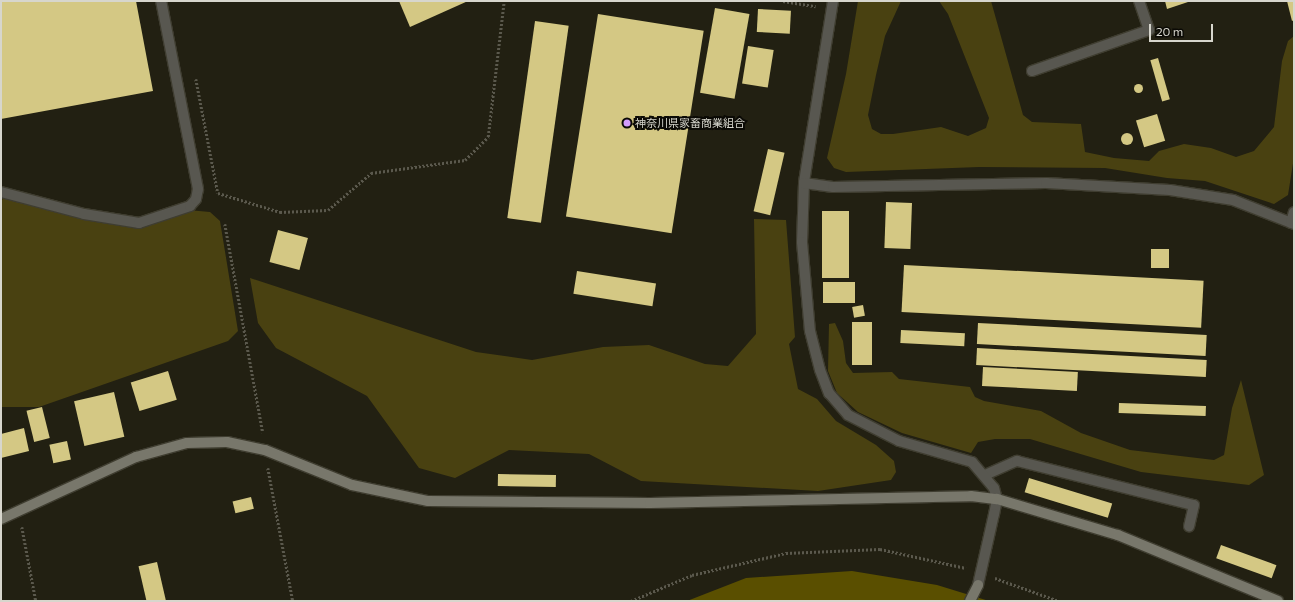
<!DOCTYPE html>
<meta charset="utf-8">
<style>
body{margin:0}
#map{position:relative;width:1295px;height:602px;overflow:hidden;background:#222012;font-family:Commissioner,"Noto Sans JP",sans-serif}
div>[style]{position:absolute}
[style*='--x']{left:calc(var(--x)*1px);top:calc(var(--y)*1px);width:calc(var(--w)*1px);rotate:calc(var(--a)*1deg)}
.green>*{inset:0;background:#494111}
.water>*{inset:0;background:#5a4f00}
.building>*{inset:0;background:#d4c884;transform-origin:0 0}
.round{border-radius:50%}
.path>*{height:2.5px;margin-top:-1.25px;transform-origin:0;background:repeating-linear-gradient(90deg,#5b594d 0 2px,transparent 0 4px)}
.roads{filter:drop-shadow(1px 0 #3f3d30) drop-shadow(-1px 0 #3f3d30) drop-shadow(0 1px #3f3d30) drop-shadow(0 -1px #3f3d30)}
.lane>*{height:10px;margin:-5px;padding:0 5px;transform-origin:5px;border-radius:5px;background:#585750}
.street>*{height:10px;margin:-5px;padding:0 5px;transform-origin:5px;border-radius:5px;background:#585750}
.secondary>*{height:10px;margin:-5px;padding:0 5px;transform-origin:5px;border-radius:5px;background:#78776b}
.dots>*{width:11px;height:11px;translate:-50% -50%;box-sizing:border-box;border:2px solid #0b0a05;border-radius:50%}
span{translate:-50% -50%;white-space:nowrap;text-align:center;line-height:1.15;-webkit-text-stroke:4px #0b0a05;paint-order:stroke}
.poi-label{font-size:11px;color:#d7d6cd}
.left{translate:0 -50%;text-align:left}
.frame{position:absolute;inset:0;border:2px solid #d7d6cd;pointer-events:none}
.scale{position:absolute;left:1149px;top:24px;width:64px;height:18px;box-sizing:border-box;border:2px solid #d7d6cd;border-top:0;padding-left:5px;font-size:12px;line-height:14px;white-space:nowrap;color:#d7d6cd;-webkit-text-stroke:3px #0b0a05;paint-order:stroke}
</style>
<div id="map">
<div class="green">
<i style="clip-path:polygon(858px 1px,901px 1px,885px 36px,876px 75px,868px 115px,872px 129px,881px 134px,893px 134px,941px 127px,968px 136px,986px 128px,989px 118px,948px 14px,939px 1px,991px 1px,1023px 115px,1032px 122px,1081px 124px,1085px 152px,1114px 158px,1149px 161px,1159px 151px,1184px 144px,1211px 148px,1236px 157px,1254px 151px,1274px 127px,1282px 61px,1288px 41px,1294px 36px,1294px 157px,1288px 195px,1274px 204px,1205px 181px,1167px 178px,1105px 168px,979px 167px,846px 172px,834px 168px,827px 158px,846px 74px)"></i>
<i style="clip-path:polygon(12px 195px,136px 221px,188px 210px,210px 212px,220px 221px,238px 331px,228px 341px,39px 407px,1px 407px,1px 200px)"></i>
<i style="clip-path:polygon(754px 219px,786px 220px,795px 337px,789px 344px,798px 389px,817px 399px,836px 421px,876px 445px,894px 461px,896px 472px,891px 480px,818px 491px,641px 481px,589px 454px,509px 450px,455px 478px,419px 468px,367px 396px,276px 348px,258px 323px,250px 278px,476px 352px,532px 360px,603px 347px,649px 345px,705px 364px,728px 366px,756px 334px)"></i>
<i style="clip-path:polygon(835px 323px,843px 341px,846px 363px,853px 373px,892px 372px,899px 379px,970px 387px,975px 397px,984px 401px,1041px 411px,1081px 433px,1130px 450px,1214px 460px,1224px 455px,1232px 408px,1241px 380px,1264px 475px,1249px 485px,1141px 472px,1030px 439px,995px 439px,978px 442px,971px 453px,902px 433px,858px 412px,837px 393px,828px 371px,829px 324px)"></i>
</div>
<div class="water">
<i style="clip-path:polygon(852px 571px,937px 585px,989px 601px,687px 601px,746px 578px)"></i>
</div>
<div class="building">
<i style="clip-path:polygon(1px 1px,136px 1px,153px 91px,1px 119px)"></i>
<i style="clip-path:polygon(399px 1px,468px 1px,410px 27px)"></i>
<i style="clip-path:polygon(1165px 1px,1191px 1px,1167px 9px)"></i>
<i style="clip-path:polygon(1287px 1px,1294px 1px,1294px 20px,1292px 21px)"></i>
<i style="left:715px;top:8px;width:35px;height:86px;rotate:10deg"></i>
<i style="left:758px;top:9px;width:33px;height:23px;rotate:3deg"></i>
<i style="left:598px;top:14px;width:107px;height:205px;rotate:9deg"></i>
<i style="left:535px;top:21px;width:34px;height:199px;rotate:8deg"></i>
<i style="left:748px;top:46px;width:26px;height:38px;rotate:9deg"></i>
<i style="left:1158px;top:58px;width:43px;height:8px;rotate:74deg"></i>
<i class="round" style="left:1133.5px;top:83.5px;width:9px;height:9px"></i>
<i style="left:1157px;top:114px;width:28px;height:22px;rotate:73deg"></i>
<i class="round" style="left:1121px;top:133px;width:12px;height:12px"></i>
<i style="left:768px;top:149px;width:17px;height:64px;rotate:13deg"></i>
<i style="left:886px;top:202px;width:26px;height:46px;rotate:2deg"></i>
<i style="left:822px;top:211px;width:27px;height:67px"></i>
<i style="left:278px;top:230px;width:31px;height:33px;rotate:15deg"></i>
<i style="left:1151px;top:249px;width:18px;height:19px"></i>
<i style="left:904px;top:265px;width:300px;height:47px;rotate:3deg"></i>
<i style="left:577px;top:271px;width:80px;height:23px;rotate:9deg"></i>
<i style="left:823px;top:282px;width:32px;height:21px"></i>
<i style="left:863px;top:305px;width:11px;height:11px;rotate:80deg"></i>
<i style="left:852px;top:322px;width:20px;height:43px"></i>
<i style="left:978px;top:323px;width:229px;height:21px;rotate:3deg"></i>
<i style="left:901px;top:330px;width:64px;height:13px;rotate:3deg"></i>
<i style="left:977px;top:348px;width:230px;height:17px;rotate:3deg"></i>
<i style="left:983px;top:367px;width:95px;height:19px;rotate:3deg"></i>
<i style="left:168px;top:371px;width:30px;height:39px;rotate:73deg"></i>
<i style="left:114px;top:392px;width:46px;height:41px;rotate:77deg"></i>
<i style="left:1119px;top:403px;width:87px;height:10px;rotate:2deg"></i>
<i style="left:42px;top:407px;width:32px;height:16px;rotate:76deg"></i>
<i style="clip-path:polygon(24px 428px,29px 451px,1px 458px,1px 434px)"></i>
<i style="left:67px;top:441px;width:19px;height:18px;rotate:78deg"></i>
<i style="left:498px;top:474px;width:58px;height:12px;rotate:1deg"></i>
<i style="left:1029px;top:478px;width:87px;height:15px;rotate:17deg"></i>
<i style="left:251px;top:497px;width:12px;height:19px;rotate:76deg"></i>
<i style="left:1221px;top:545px;width:59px;height:14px;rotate:20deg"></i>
<i style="left:157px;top:562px;width:40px;height:19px;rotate:77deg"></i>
</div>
<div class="path">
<i style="--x:783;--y:1;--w:33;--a:9"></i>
<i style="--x:196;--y:79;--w:116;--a:79.1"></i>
<i style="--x:218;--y:193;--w:65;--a:17"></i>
<i style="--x:280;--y:212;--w:48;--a:-2.4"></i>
<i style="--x:328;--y:210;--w:57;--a:-40.7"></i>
<i style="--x:371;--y:173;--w:95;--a:-7.9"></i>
<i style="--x:465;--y:160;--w:33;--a:-45"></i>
<i style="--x:488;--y:137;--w:137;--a:-83.3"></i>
<i style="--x:225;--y:224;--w:212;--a:79.7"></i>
<i style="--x:268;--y:468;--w:135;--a:79.4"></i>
<i style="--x:22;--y:527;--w:75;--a:79.3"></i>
<i style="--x:995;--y:578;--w:68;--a:19.8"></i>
<i style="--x:631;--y:601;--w:66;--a:-23.1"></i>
<i style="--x:692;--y:575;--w:97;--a:-13.2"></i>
<i style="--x:786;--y:553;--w:94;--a:-2.4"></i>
<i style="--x:880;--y:549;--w:88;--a:12.5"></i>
</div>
<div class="roads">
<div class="lane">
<i style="--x:1032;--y:71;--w:124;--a:-19.3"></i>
<i style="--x:1149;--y:30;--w:31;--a:-109"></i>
<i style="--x:985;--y:475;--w:35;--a:-24"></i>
<i style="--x:1017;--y:461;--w:182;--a:14"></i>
<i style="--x:1194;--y:505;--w:22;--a:103"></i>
</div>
<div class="street">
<i style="--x:833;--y:1;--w:184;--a:99.1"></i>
<i style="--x:804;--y:183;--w:59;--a:91.9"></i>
<i style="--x:802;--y:242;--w:89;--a:84.9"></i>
<i style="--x:810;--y:331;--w:40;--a:75.6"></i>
<i style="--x:820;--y:370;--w:25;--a:69"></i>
<i style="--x:829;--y:393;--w:29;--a:49"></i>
<i style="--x:848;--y:415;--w:57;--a:27"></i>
<i style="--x:899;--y:441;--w:76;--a:16"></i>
<i style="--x:972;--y:462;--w:34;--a:50"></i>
<i style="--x:994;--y:488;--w:11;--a:75"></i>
<i style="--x:997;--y:499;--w:15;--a:101"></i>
<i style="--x:994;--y:514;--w:73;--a:102.7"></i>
<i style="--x:804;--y:183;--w:29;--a:8"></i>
<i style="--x:833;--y:187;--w:213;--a:-1.1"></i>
<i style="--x:1046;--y:183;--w:124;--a:3.2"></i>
<i style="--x:1170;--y:190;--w:64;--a:9"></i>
<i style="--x:1233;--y:200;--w:66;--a:21.5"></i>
<i style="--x:1;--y:192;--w:86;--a:14.8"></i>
<i style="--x:84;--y:214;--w:56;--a:9.3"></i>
<i style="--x:139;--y:223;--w:54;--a:-18.4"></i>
<i style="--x:190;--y:206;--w:9;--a:-49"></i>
<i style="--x:196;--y:199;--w:10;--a:-79"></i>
<i style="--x:198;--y:189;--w:192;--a:-101.1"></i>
<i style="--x:1291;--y:223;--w:11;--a:-75"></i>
</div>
<div class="secondary">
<i style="--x:1;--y:519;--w:149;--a:-24.7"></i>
<i style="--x:136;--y:457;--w:53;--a:-15.4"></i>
<i style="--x:187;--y:443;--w:40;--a:-1.4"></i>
<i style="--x:227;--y:442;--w:39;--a:12"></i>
<i style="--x:265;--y:450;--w:94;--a:21.9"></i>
<i style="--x:352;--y:485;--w:78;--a:11.9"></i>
<i style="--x:428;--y:501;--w:222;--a:0.5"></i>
<i style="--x:650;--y:503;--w:321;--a:-1.2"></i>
<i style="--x:971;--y:496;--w:26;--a:7"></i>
<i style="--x:997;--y:499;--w:126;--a:16.6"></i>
<i style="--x:1118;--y:535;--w:173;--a:22.4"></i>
<i style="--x:970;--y:601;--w:18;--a:-63"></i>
</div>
</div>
<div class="dots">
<i style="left:627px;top:123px;background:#d39cfc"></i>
</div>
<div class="poi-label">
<span class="left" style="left:635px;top:123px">神奈川県家畜商業組合</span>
</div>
<div class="frame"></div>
<div class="scale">20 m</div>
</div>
